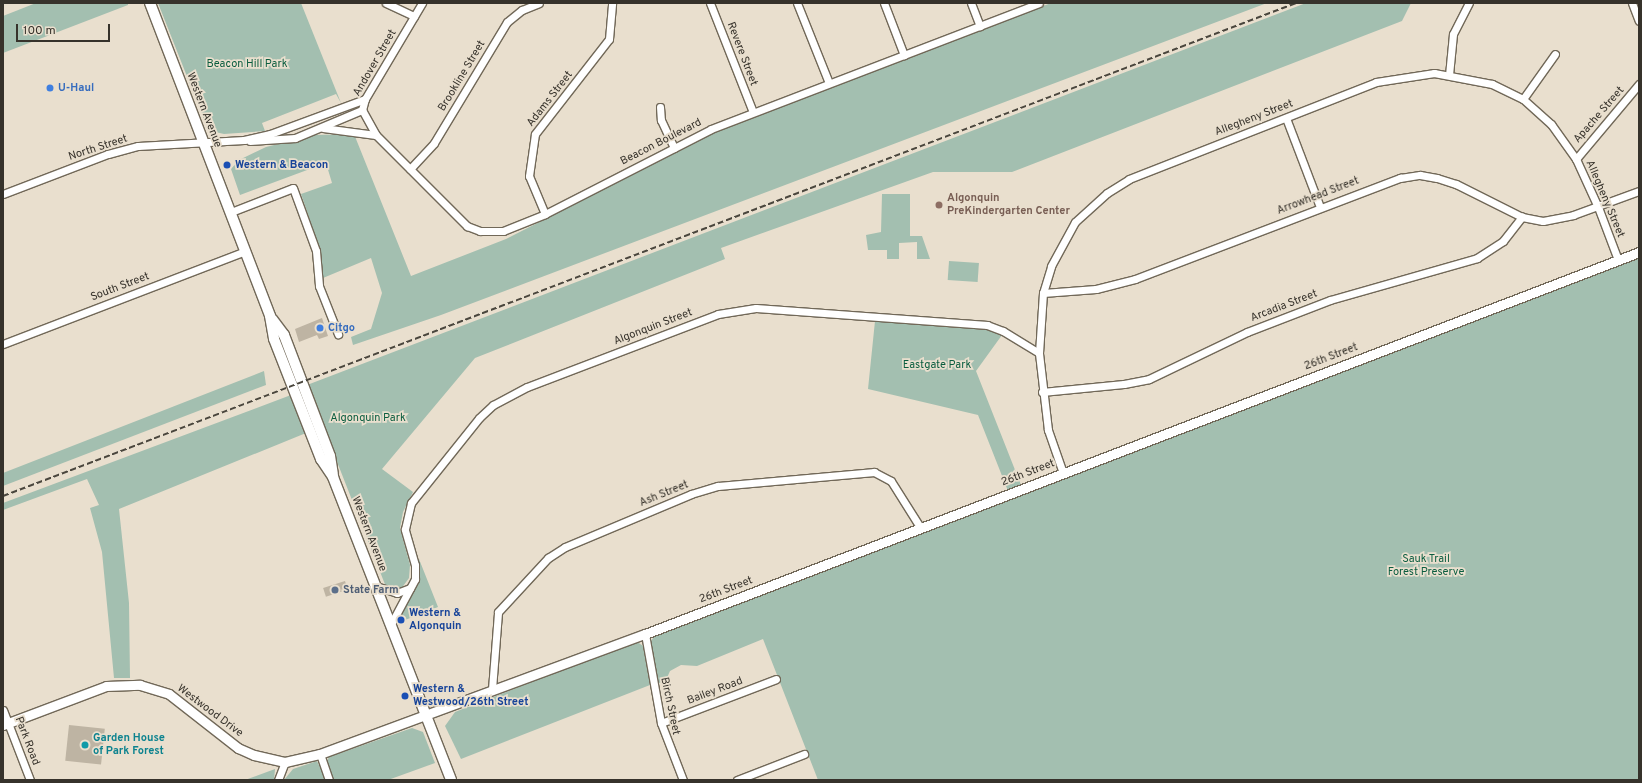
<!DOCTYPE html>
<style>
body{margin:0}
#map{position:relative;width:1642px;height:783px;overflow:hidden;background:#e9dfce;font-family:Overpass,sans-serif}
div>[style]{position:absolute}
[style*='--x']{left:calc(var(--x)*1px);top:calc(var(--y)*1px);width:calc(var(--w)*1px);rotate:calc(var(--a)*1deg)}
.green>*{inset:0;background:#a3bfb0;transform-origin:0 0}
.building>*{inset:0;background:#beb4a3;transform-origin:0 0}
.roads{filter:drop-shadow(1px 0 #716858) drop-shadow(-1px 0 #716858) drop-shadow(0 1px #716858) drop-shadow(0 -1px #716858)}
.minor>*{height:7px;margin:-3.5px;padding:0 3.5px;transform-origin:3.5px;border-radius:3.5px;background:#fff}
.tertiary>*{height:9px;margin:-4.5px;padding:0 4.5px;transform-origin:4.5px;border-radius:4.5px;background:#fff}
.secondary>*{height:10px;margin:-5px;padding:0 5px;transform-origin:5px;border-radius:5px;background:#fff}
.rail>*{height:2px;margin-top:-1px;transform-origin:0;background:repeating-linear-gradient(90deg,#4a463d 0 6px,transparent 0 9px)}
.dots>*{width:11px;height:11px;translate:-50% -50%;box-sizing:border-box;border:2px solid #e9dfce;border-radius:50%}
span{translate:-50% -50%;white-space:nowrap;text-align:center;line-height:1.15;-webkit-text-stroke:3.5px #e9dfce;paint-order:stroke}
.street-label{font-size:11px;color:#36322b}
.park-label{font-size:11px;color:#0a5d3f}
.shop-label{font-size:11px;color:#366cbe;font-weight:700}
.left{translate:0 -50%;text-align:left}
.transit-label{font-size:11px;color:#164399;font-weight:700}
.education-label{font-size:11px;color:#785e54;font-weight:700}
.service-label{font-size:11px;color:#4e5e75;font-weight:700}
.culture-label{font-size:11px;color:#0d838f;font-weight:700}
.frame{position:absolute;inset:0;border:4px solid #36322b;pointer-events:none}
.scale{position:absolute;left:16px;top:24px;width:94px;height:18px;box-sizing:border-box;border:2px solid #36322b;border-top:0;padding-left:5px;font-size:12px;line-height:14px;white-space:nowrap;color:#36322b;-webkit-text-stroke:3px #e9dfce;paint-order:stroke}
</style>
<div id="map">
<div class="green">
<i style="clip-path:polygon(36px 3px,128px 3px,128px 5px,3px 53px,3px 16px)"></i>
<i style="clip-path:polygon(158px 3px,301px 3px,341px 103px,336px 94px,262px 123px,265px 131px,224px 134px,211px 131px,205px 122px)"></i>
<i style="clip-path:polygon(1051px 3px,1267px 3px,441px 315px,353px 345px,351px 337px,371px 329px,382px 293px,371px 258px,323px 278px,320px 250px,301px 194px,332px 183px,326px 163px,240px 195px,231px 169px,239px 160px,266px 147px,315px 135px,354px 134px,411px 276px,506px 239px,714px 133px)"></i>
<i style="clip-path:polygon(1306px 3px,1411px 3px,1402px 21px,1012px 172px,933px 172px,721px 248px,725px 259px,475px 358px,382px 469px,413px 492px,403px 512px,400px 528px,410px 565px,409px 578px,401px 589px,386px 587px,307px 385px)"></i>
<i style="clip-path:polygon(882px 194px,910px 194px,910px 236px,922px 236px,930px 259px,917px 259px,917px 242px,899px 243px,899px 259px,887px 259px,887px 250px,868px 250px,866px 235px,881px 232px)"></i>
<i style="clip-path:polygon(1639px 256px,1639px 780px,818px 780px,763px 639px,697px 666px,681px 665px,670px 671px,666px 680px,657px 684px,651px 641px,656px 634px)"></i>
<i style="left:949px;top:261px;width:30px;height:19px;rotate:4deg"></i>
<i style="clip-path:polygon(875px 321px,987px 330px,1002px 335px,976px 371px,1021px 485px,1008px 491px,978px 415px,868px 389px)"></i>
<i style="clip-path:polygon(264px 371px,266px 385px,3px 486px,3px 473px)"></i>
<i style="clip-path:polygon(291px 395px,306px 433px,119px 509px,129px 603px,130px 678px,114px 678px,102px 552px,90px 508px,99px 505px,87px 479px,3px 510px,3px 503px)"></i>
<i style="clip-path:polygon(419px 559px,438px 607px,400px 622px,400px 614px,416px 587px)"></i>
<i style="clip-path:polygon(636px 641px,643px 646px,650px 685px,461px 759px,445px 726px,455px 712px)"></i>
<i style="clip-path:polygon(412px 728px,423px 732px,435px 763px,388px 780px,333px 780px,327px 761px,329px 757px)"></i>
<i style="clip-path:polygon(317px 761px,326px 780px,284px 780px,293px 769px)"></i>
<i style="clip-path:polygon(275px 769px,274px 780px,245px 780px)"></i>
</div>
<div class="building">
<i style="clip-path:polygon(322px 318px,328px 336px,319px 339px,317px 335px,299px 342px,295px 329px)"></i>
<i style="left:345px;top:581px;width:9px;height:23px;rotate:72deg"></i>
<i style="left:69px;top:725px;width:36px;height:36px;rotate:6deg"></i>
</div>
<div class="roads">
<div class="minor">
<i style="--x:386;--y:3;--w:31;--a:25"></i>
<i style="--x:710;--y:3;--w:117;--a:68.5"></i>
<i style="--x:797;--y:3;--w:86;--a:68.2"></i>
<i style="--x:884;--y:3;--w:56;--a:69"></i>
<i style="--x:971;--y:3;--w:25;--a:69"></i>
<i style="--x:1632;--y:3;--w:19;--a:69"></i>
<i style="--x:1449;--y:75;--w:41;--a:-84.4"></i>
<i style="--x:1453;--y:34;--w:35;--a:-63"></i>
<i style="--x:1523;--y:99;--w:55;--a:-54.6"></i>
<i style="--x:660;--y:107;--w:13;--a:86"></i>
<i style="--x:661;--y:120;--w:31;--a:65"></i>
<i style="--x:1286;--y:118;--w:95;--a:69.1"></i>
<i style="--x:323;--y:128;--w:53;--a:7.5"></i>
<i style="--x:376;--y:135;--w:129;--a:45"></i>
<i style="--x:467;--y:226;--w:14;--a:21"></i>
<i style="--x:480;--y:231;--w:23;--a:0"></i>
<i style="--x:503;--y:231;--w:45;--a:-22"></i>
<i style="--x:545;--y:214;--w:186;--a:-27.1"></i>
<i style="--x:711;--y:129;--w:351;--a:-21"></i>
<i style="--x:376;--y:135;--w:29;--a:-119"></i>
<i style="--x:362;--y:110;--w:11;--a:-75"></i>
<i style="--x:365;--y:99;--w:112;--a:-59.3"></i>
<i style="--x:250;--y:141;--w:45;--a:-3.8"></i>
<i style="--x:295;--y:138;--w:73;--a:-22.7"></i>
<i style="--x:1576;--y:159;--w:98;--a:-50"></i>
<i style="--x:410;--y:169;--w:35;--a:-47"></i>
<i style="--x:434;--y:143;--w:141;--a:-58.9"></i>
<i style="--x:507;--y:22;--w:19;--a:-39"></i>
<i style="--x:522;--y:10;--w:18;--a:-22"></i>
<i style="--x:3;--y:194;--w:112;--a:-20.9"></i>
<i style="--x:108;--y:154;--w:31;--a:-15"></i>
<i style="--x:138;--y:146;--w:106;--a:-3.2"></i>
<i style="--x:244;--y:140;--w:27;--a:-13"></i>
<i style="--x:270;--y:134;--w:101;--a:-20.2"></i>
<i style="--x:231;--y:212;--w:66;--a:-21.2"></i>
<i style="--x:293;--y:188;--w:67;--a:69.9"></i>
<i style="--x:316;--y:251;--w:35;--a:85"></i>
<i style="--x:319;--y:286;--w:52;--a:68.4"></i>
<i style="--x:545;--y:214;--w:41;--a:-112.8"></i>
<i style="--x:529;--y:176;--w:42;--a:-81.9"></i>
<i style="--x:535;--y:134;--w:120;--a:-52.1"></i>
<i style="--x:609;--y:39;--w:36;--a:-85"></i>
<i style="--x:1043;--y:293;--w:53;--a:-4.3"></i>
<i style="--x:1096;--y:289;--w:40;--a:-14.4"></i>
<i style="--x:1135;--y:279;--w:284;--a:-20.9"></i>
<i style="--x:1400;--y:178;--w:20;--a:-9"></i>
<i style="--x:1420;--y:175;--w:17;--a:10"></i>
<i style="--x:1437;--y:178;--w:20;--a:18"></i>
<i style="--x:1456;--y:184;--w:74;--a:26.6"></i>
<i style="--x:1522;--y:217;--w:21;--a:11"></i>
<i style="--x:1543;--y:221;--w:31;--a:-11"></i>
<i style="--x:1573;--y:215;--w:70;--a:-20"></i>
<i style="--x:3;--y:344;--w:259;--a:-21"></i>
<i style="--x:1042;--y:392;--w:82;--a:-5.6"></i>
<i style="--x:1124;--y:384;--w:25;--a:-11"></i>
<i style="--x:1149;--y:379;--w:109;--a:-25.6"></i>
<i style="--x:1247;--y:332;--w:89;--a:-21.1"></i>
<i style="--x:1330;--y:300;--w:153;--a:-15.9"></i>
<i style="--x:1477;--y:258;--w:31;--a:-33"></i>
<i style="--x:1503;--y:241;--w:31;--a:-52"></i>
<i style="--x:1063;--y:473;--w:46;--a:-109.2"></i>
<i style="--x:1048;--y:430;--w:78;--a:-96.7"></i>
<i style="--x:1039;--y:353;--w:60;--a:-86.2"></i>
<i style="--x:1043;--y:293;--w:28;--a:-73"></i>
<i style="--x:1051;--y:266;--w:50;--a:-61.4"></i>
<i style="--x:1075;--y:222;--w:43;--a:-42.2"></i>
<i style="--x:1107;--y:193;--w:26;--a:-32"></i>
<i style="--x:1129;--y:179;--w:265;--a:-21.4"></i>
<i style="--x:1376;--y:82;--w:59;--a:-8.8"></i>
<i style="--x:1434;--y:73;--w:59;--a:10.7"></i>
<i style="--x:1492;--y:84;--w:34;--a:26"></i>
<i style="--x:1523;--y:99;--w:38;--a:42"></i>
<i style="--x:1551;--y:124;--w:43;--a:54.5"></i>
<i style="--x:1576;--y:159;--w:53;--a:65.4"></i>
<i style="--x:1598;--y:207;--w:57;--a:69.3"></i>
<i style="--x:376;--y:586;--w:22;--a:18"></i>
<i style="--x:397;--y:593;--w:14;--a:-21"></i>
<i style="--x:391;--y:624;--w:51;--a:-61.9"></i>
<i style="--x:415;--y:579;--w:14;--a:-90"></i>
<i style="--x:415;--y:565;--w:37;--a:-106"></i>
<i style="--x:405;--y:529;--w:27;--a:-77"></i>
<i style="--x:411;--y:503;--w:109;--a:-51.3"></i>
<i style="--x:479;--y:418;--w:19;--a:-43"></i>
<i style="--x:493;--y:405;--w:38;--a:-28"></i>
<i style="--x:527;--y:387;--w:204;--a:-20.9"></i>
<i style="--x:718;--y:314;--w:38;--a:-9"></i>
<i style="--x:756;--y:308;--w:232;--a:4.2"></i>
<i style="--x:987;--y:325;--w:17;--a:21"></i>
<i style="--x:1003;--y:331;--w:42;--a:31.4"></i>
<i style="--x:645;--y:634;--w:90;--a:79.8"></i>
<i style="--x:661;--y:723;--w:61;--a:68.9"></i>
<i style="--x:492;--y:689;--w:77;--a:-85.5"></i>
<i style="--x:498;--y:612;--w:74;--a:-47.2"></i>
<i style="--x:548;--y:558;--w:20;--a:-33"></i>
<i style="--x:565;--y:547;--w:137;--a:-22.8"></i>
<i style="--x:691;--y:494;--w:28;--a:-17"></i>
<i style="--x:718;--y:486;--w:157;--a:-5.1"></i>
<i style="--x:874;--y:472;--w:19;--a:28"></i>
<i style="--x:891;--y:481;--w:54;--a:57.8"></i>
<i style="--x:3;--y:710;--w:75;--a:68.9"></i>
<i style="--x:661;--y:723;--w:123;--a:-20.9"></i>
<i style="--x:320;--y:754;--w:28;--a:71"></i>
<i style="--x:278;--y:780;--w:19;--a:-69"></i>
<i style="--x:737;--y:780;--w:72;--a:-21.2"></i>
</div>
<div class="tertiary">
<i style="--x:3;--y:725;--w:110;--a:-20.7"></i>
<i style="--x:106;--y:686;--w:34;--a:-2"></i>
<i style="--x:140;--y:685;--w:30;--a:17"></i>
<i style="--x:169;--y:694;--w:88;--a:38"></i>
<i style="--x:238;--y:748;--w:17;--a:24"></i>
<i style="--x:254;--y:755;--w:32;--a:13"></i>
<i style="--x:285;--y:762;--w:36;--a:-13"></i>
<i style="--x:320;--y:754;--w:346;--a:-20.3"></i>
<i style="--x:645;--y:634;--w:1065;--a:-21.02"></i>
</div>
<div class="secondary">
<i style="--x:150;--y:3;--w:335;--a:69"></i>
<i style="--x:270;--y:316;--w:23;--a:80"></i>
<i style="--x:274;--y:339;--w:129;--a:68.6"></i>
<i style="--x:321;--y:459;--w:22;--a:56"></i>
<i style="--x:333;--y:477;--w:325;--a:68.7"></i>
<i style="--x:272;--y:319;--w:20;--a:53"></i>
<i style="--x:284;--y:335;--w:129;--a:69.2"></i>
<i style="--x:330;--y:456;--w:18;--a:81"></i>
</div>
</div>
<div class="rail">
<i style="--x:3;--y:496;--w:1384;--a:-20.87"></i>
</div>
<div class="dots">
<i style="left:50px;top:88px;background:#3f7fe0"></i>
<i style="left:227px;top:165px;background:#1a4fb4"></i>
<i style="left:939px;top:205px;background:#8d6e63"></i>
<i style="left:320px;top:328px;background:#3f7fe0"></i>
<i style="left:335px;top:590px;background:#5c6f8a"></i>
<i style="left:401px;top:620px;background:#1a4fb4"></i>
<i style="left:405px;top:696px;background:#1a4fb4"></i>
<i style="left:85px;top:745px;background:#0f9aa8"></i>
</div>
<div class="street-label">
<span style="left:742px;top:54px;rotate:69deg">Revere Street</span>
<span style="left:375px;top:63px;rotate:-60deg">Andover Street</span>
<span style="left:462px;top:76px;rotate:-59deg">Brookline Street</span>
<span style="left:550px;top:99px;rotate:-52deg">Adams Street</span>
<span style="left:204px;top:110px;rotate:69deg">Western Avenue</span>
<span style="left:1599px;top:115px;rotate:-49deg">Apache Street</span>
<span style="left:1254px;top:118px;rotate:-21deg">Allegheny Street</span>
<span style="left:661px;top:142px;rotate:-27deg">Beacon Boulevard</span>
<span style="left:98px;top:148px;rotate:-18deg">North Street</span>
<span style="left:1318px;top:196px;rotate:-21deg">Arrowhead Street</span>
<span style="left:1605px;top:199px;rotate:67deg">Allegheny Street</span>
<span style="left:120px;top:287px;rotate:-21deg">South Street</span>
<span style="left:1284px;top:306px;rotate:-21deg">Arcadia Street</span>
<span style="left:653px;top:327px;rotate:-21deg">Algonquin Street</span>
<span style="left:1331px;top:357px;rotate:-21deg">26th Street</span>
<span style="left:1028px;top:473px;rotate:-21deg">26th Street</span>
<span style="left:664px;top:494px;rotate:-22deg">Ash Street</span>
<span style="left:369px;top:534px;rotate:69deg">Western Avenue</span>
<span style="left:726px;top:590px;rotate:-21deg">26th Street</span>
<span style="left:715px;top:691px;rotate:-21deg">Bailey Road</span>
<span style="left:670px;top:706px;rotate:78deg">Birch Street</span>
<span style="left:210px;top:711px;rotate:37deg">Westwood Drive</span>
<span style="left:27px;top:741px;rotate:69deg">Park Road</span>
</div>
<div class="park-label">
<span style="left:247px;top:64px">Beacon Hill Park</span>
<span style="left:937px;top:365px">Eastgate Park</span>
<span style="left:368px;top:418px">Algonquin Park</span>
<span style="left:1426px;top:566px">Sauk Trail<br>Forest Preserve</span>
</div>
<div class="shop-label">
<span class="left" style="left:58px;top:88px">U-Haul</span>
<span class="left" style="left:328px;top:328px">Citgo</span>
</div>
<div class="transit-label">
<span class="left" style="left:235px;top:165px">Western &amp; Beacon</span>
<span class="left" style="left:409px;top:620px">Western &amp;<br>Algonquin</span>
<span class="left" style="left:413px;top:696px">Western &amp;<br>Westwood/26th Street</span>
</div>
<div class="education-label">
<span class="left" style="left:947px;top:205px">Algonquin<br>PreKindergarten Center</span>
</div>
<div class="service-label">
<span class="left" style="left:343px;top:590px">State Farm</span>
</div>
<div class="culture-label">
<span class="left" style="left:93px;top:745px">Garden House<br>of Park Forest</span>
</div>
<div class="frame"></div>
<div class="scale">100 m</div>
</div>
